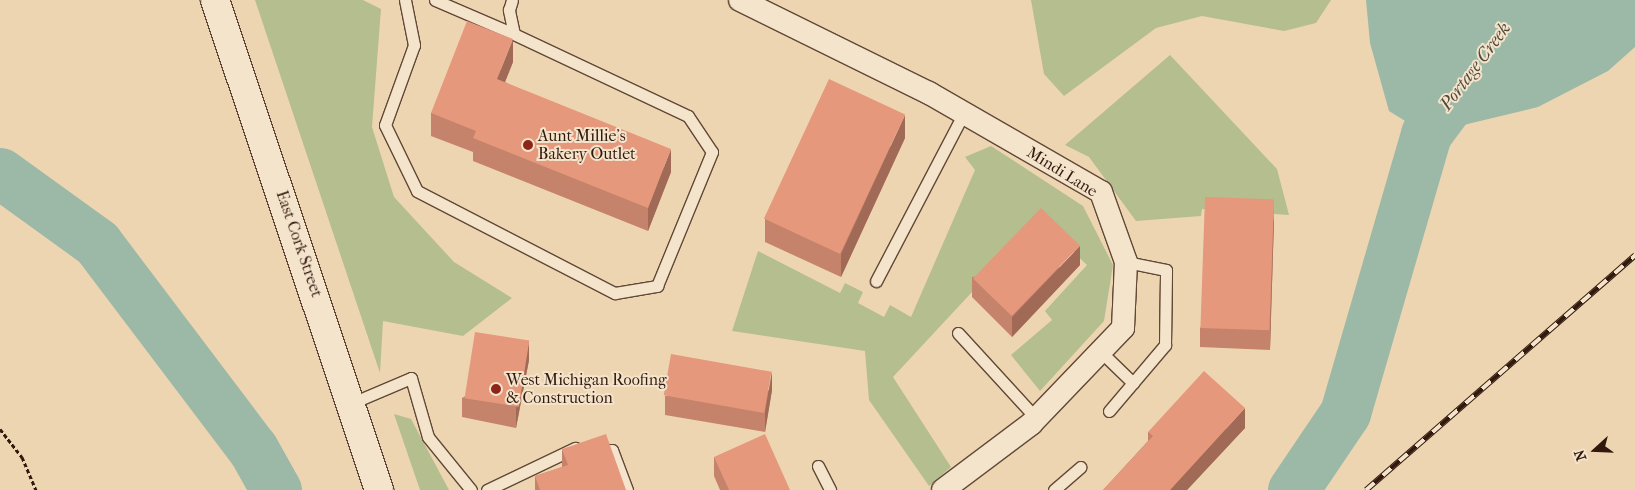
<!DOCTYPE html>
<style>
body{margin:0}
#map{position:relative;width:1635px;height:490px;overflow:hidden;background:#eed5b1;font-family:"IM FELL French Canon",serif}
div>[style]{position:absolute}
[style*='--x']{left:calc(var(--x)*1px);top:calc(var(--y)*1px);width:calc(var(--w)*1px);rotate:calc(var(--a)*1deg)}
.green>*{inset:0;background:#b5be8e}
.water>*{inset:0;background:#9bb9a6}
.river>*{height:51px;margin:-25.5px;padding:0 25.5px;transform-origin:25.5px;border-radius:25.5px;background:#9bb9a6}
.path>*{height:3px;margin-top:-1.5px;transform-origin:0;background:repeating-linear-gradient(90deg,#32190d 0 4px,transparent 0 6.5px)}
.roads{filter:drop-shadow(1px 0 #614836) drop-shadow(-1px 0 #614836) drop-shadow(0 1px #614836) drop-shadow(0 -1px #614836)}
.service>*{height:11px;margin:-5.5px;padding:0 5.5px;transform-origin:5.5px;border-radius:5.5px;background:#f4e4cc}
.minor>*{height:22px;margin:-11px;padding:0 11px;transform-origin:11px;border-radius:11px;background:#f4e4cc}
.tertiary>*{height:28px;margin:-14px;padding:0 14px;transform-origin:14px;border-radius:14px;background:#f4e4cc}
.rail>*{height:5.5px;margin-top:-2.75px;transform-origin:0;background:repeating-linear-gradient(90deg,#f4e4cc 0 11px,#32190d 0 22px);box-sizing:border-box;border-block:1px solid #32190d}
.wall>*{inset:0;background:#c5836b}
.shaded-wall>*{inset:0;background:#a06a57}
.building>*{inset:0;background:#e5987c;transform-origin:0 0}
.dots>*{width:14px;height:14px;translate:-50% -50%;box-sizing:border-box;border:2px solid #f4e4cc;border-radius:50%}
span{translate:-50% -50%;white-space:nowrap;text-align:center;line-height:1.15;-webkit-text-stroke:4px #f4e4cc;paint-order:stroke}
.poi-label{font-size:16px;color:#32190d}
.left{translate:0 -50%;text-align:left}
.street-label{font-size:16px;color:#32190d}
.water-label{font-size:18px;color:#52493b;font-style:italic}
.north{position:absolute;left:1570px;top:425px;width:50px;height:50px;-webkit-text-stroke:4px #f4e4cc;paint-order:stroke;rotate:250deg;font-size:14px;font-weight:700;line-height:20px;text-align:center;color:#32190d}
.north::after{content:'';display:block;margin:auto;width:18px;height:22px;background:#32190d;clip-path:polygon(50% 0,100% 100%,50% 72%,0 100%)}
</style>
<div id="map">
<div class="green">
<i style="clip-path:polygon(255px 0,363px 0,381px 9px,372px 127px,394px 197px,454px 262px,512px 298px,463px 336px,383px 321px,380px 373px)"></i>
<i style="clip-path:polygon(1031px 0,1331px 0,1316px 23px,1284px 31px,1202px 16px,1156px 28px,1064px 96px,1044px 74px)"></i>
<i style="clip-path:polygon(1170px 55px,1277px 169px,1289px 215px,1202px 209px,1201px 216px,1136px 221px,1089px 157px,1065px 145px)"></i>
<i style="clip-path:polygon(991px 146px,1083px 206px,1113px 265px,1104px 321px,1040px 391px,1011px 355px,1052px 320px,1045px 311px,1087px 265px,1039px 220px,893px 377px,951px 467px,929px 486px,869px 400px,865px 351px,732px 331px,758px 251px,840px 293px,845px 283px,863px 292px,858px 303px,884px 317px,890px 305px,911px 317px,975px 170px,965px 157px)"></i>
<i style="clip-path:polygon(394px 414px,411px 419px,449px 490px,420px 490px)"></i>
</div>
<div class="water">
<i style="clip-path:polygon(1366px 0,1635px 0,1635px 47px,1608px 71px,1538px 107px,1426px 134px,1389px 111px,1370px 43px)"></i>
</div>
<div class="river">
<i style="--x:0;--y:173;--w:120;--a:35.8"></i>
<i style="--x:97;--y:243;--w:258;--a:52.9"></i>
<i style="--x:253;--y:449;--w:47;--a:60.7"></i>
<i style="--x:1293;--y:490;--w:93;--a:-56"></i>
<i style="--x:1345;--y:413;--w:291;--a:-73.8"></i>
<i style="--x:1426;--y:134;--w:167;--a:-53.3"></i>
</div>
<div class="path">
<i style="--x:0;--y:429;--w:36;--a:52"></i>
<i style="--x:22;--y:457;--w:36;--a:67"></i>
</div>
<div class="roads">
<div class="service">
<i style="--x:405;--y:0;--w:46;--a:78.7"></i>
<i style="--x:414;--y:45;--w:85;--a:109.9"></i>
<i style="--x:385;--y:125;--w:73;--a:64.1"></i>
<i style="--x:417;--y:191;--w:223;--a:27.3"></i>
<i style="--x:615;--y:293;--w:43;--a:-9.5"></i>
<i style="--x:657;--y:286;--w:145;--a:-67.7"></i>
<i style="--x:712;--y:152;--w:43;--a:-123.7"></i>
<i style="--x:688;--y:116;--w:192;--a:-154.8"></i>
<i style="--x:514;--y:34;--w:25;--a:-102"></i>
<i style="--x:509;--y:10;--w:10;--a:-73"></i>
<i style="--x:435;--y:0;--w:86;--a:23.3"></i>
<i style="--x:876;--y:281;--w:190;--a:-62.4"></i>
<i style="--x:958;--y:333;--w:115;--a:47.5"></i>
<i style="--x:1100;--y:351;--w:46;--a:44.1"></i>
<i style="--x:352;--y:403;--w:64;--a:-23"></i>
<i style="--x:411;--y:378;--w:61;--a:73.9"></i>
<i style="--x:428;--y:437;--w:68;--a:50.9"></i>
<i style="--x:1109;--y:411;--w:87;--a:-49.7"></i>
<i style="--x:1165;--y:345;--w:75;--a:-89.2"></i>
<i style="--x:1166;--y:270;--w:41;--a:-168.7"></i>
<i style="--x:596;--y:449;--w:16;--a:4"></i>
<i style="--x:612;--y:450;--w:43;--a:69.4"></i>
<i style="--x:818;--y:466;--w:27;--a:63"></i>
<i style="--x:487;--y:490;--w:98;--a:-25.5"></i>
<i style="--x:1054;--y:490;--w:35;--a:-41"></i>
</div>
<div class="minor">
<i style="--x:740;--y:0;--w:211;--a:26.2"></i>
<i style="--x:929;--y:93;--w:198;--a:29.9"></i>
<i style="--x:1101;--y:192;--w:74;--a:70.3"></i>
<i style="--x:1126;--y:262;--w:66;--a:92.6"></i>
<i style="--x:1123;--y:328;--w:133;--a:133.8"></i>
<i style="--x:1031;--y:424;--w:110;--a:143.1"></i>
</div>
<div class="tertiary">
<i style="--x:215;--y:0;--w:517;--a:71.49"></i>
</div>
</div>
<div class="rail">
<i style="--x:1366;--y:490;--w:357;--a:-41.1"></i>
</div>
<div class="wall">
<i style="clip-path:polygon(513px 62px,505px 82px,671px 172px,648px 231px,473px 161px,473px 152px,431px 136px,431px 113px)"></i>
<i style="clip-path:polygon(905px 138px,841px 277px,765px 242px,765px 219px)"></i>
<i style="clip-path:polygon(1274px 219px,1270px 350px,1200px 347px,1200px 328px)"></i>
<i style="clip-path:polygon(1080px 265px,1012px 337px,972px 297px,972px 277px)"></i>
<i style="clip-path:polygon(529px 360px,516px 428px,462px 417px,462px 398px)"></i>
<i style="clip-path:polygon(772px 390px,765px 432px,665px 415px,665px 396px)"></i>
<i style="clip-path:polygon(1245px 428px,1187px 490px,1103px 490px,1148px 441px,1148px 432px)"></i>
<i style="clip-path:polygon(562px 449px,626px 490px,535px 490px,535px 476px,562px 467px)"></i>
<i style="clip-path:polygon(714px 457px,790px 490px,720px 490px,714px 476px)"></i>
</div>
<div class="shaded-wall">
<i style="clip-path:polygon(513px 39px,513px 62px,497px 102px,497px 79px)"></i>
<i style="clip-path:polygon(905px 115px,905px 138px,841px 277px,841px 254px)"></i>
<i style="clip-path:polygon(671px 149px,671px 172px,648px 231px,648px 208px)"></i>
<i style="clip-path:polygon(1274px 199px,1274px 219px,1270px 350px,1270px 330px)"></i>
<i style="clip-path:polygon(1080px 246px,1080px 265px,1012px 337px,1012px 317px)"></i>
<i style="clip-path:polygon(529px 341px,529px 360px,516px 428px,516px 409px)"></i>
<i style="clip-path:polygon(772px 371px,772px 390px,765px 432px,765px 412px)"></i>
<i style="clip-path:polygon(1245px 408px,1245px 428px,1187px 490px,1170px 490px)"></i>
</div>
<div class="building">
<i style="clip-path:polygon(467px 21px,513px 39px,497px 79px,671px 149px,648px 208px,473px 138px,476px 131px,431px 113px)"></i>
<i style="left:829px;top:79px;width:84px;height:154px;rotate:25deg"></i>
<i style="left:1205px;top:197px;width:69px;height:131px;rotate:2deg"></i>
<i style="left:1041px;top:208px;width:54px;height:98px;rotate:44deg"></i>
<i style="left:475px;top:332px;width:55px;height:67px;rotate:9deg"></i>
<i style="left:671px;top:354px;width:102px;height:42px;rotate:10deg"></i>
<i style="clip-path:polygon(1204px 371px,1245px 408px,1170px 490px,1103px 490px,1153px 436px,1148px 432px)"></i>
<i style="clip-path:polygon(606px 434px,626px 490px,540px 490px,535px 476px,568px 465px,562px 449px)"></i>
<i style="clip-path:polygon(765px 434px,790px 490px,729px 490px,714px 457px)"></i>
</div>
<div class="dots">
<i style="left:528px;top:145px;background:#8f2418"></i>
<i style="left:496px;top:389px;background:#8f2418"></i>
</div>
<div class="poi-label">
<span class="left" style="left:538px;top:145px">Aunt Millie's<br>Bakery Outlet</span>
<span class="left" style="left:506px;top:389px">West Michigan Roofing<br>&amp; Construction</span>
</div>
<div class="street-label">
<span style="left:1062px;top:172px;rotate:32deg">Mindi Lane</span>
<span style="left:299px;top:244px;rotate:71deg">East Cork Street</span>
</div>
<div class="water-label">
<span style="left:1476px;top:67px;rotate:-53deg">Portage Creek</span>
</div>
<div class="north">N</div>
</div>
